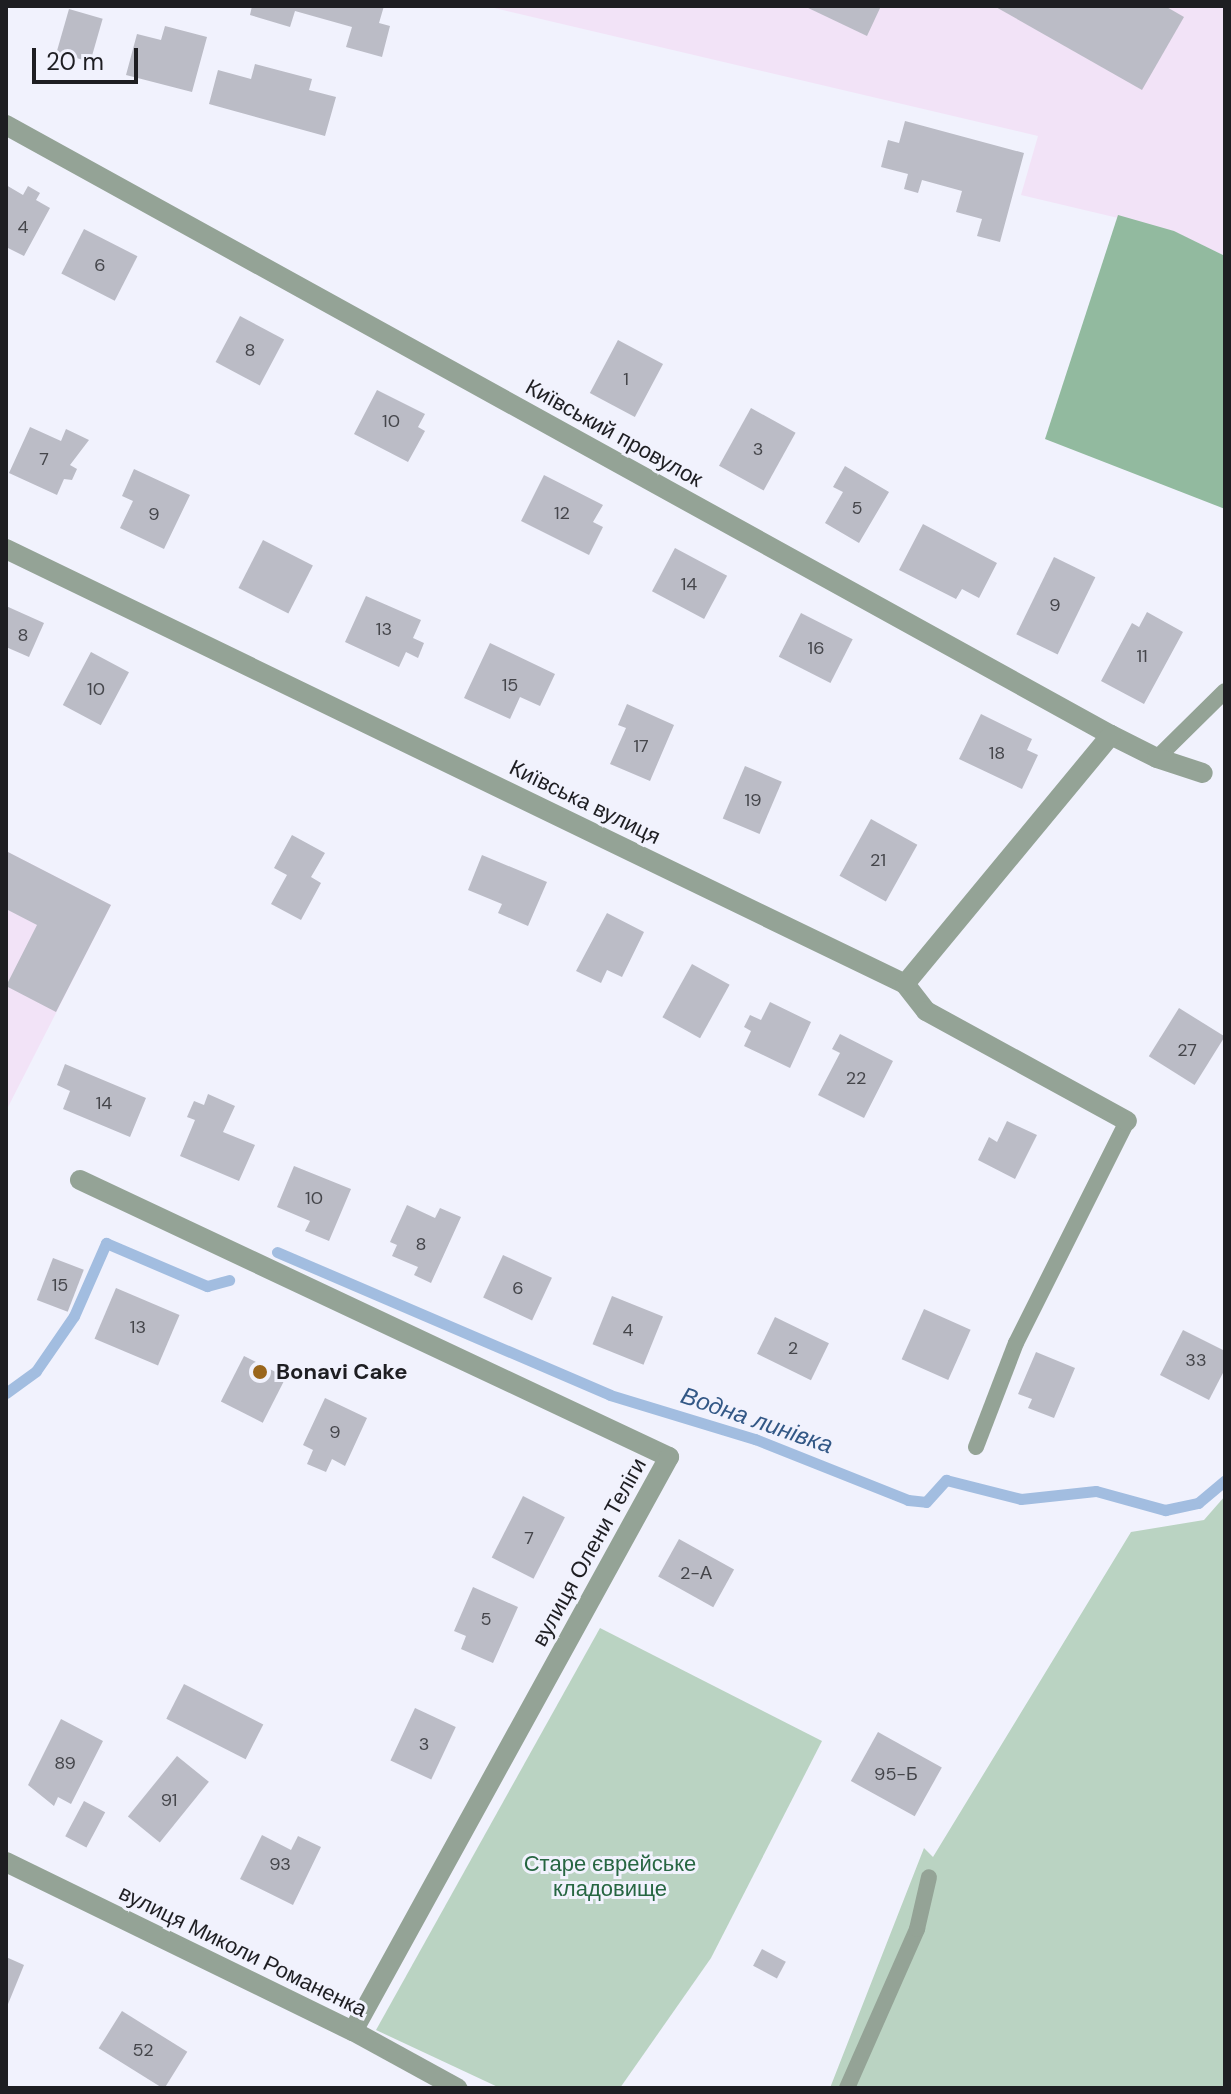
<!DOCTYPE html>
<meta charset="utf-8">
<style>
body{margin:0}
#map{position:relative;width:1231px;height:2094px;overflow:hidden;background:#f1f2fd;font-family:"DM Sans",sans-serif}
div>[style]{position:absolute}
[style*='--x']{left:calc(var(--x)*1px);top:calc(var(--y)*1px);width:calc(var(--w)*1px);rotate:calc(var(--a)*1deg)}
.industrial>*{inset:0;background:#f2e3f7}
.green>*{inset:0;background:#bad3c2}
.forest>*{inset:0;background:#92ba9f}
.stream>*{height:11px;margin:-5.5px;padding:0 5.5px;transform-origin:5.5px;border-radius:5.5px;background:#a2bde0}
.building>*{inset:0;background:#bbbcc6;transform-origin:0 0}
.service>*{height:16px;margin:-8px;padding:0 8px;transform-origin:8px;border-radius:8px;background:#94a396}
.minor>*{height:20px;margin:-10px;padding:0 10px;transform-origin:10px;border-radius:10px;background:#94a396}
.dots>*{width:22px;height:22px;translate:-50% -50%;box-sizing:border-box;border:4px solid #f1f2fd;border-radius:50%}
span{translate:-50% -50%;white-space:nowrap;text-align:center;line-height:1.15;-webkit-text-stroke:6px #f1f2fd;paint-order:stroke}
.number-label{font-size:18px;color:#45464b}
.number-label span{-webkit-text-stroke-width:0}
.street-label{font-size:22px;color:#1e1e22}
.poi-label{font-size:22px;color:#1e1e22;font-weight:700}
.left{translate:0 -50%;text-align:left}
.park-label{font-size:22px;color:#276642}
.water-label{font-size:24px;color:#335886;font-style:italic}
.frame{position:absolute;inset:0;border:8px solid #1e1e22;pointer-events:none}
.scale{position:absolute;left:32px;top:48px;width:106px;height:36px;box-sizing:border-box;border:4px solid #1e1e22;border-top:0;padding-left:10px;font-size:24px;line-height:28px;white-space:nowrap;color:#1e1e22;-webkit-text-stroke:6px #f1f2fd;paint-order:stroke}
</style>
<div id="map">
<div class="industrial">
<i style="clip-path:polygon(486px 6px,1225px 6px,1225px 256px,1173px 231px,1021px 195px,1038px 136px)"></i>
<i style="clip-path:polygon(6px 851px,111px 905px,6px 1111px)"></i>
</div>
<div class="green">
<i style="clip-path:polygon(1225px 1496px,1225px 2088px,830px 2088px,924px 1848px,933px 1857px,1131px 1532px,1204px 1520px)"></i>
<i style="clip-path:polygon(600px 1628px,822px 1741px,711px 1958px,620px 2088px,500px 2088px,376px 2030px)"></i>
</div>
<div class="forest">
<i style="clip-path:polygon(1118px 215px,1174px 231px,1225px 256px,1225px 509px,1045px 439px)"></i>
</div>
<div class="stream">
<i style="--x:277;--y:1252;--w:362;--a:23.2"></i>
<i style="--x:610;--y:1395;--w:152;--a:16.9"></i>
<i style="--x:755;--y:1439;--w:165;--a:21.7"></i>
<i style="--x:908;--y:1500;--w:18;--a:6"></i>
<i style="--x:926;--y:1502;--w:30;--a:-48"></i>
<i style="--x:946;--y:1480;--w:77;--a:14.2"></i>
<i style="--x:1021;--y:1499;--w:75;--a:-6.1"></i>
<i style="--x:1096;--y:1491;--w:72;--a:15.4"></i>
<i style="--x:1165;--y:1510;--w:34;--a:-12"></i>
<i style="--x:1198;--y:1503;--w:35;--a:-40"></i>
<i style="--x:6;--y:1393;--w:37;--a:-36"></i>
<i style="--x:36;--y:1371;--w:67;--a:-55.4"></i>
<i style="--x:74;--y:1316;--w:80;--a:-66.3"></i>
<i style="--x:106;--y:1243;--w:110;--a:23.1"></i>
<i style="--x:207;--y:1286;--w:23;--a:-15"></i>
</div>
<div class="building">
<i style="clip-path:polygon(252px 6px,384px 6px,379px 23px,390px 26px,382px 57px,346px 47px,352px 27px,295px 11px,290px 27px,250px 15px)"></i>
<i style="clip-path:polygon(804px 6px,881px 6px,867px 36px)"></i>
<i style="clip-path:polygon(994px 6px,1165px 6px,1184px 17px,1142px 90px)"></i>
<i style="left:69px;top:9px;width:35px;height:45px;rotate:16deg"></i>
<i style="clip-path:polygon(165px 26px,207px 37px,192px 92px,126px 75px,137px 34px,161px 40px)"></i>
<i style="clip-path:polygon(255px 64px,312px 79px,309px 90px,336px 97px,325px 136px,209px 104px,218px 70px,251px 79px)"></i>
<i style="clip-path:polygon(905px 121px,1024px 153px,1000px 242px,977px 236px,982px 219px,956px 212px,962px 191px,922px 180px,918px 193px,904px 189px,908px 174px,881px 167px,888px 140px,899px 143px)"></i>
<i style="clip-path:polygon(6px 185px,23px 195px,28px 186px,40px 193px,36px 200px,50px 208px,24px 256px,6px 247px)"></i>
<i style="left:84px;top:229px;width:60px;height:50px;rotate:27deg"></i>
<i style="left:240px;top:316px;width:50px;height:52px;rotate:28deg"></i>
<i style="left:618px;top:340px;width:51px;height:60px;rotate:28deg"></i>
<i style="clip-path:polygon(377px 390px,425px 414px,418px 427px,425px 431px,408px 462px,354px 434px)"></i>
<i style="left:751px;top:408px;width:51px;height:66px;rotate:29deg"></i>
<i style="clip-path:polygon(30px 427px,61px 441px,66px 429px,89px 440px,70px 465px,77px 469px,72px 480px,64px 479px,57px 495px,9px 473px)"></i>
<i style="clip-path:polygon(845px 466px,889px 492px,859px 543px,825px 523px,843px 492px,833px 487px)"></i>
<i style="clip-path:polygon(134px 469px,190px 495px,164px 549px,120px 528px,133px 501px,122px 496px)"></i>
<i style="clip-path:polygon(544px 475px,603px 505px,593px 522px,603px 527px,589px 555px,521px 521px)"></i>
<i style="clip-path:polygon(923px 524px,997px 563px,979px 598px,962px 589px,956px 599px,899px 570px)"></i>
<i style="left:263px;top:540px;width:56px;height:54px;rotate:27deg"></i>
<i style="left:675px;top:548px;width:59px;height:49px;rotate:28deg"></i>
<i style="left:1054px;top:557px;width:46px;height:86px;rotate:26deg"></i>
<i style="clip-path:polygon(366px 596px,421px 620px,413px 638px,424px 643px,418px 658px,406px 652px,399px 667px,345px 642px)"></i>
<i style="clip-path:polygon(6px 606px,44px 623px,29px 657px,6px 647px)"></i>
<i style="clip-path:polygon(1147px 612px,1183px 632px,1144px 704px,1101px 681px,1132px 623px,1139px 627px)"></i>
<i style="left:801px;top:613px;width:58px;height:49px;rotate:27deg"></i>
<i style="clip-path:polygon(490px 643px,555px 674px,540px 706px,520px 697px,510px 719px,464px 698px)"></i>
<i style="left:91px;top:652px;width:43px;height:60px;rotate:28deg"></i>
<i style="clip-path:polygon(627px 704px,674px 725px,650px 781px,610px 764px,626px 728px,618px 725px)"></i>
<i style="clip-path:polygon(981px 714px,1032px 739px,1027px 750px,1038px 755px,1022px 789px,959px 759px)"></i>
<i style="left:745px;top:766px;width:40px;height:57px;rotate:23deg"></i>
<i style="left:871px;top:819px;width:53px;height:65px;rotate:29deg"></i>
<i style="clip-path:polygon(292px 835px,325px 853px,311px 877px,321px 883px,301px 920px,271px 904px,287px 875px,274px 868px)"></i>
<i style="clip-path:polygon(6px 851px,111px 905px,56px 1012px,6px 986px,37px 925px,6px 909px)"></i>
<i style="clip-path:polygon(482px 855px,547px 882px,528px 926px,498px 913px,502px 904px,468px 890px)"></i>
<i style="clip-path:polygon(607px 913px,644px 932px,622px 977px,607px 970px,601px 983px,576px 971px)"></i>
<i style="left:692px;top:964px;width:43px;height:61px;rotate:29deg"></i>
<i style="clip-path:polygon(770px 1002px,811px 1022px,790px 1068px,744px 1046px,751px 1031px,744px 1027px,750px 1015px,761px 1020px)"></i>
<i style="left:1179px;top:1008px;width:54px;height:57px;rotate:32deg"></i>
<i style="clip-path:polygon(840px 1034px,893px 1061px,864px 1118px,818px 1095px,840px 1053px,832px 1049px)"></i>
<i style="clip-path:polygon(65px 1064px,146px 1098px,130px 1137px,63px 1109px,70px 1091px,57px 1085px)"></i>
<i style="clip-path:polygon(208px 1094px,235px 1106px,223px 1132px,255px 1145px,239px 1181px,180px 1156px,195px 1120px,187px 1117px,194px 1101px,204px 1105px)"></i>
<i style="clip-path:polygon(1007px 1121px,1037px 1135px,1015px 1179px,978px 1160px,989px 1137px,997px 1142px)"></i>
<i style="clip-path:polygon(294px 1166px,351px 1189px,329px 1241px,305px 1231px,310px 1221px,277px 1207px)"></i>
<i style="clip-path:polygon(407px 1205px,435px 1218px,440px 1208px,461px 1217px,431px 1283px,414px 1275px,418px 1267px,392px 1256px,397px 1245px,390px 1242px)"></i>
<i style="left:503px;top:1255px;width:54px;height:47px;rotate:25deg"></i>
<i style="left:53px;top:1258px;width:33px;height:45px;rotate:21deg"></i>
<i style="left:116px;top:1288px;width:69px;height:55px;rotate:23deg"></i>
<i style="left:612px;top:1296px;width:55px;height:52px;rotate:22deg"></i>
<i style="left:924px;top:1309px;width:51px;height:55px;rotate:24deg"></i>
<i style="left:775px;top:1317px;width:60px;height:41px;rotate:26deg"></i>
<i style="clip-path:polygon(1183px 1330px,1225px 1351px,1225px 1369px,1209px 1400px,1160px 1375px)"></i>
<i style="clip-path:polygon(1036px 1352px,1075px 1368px,1054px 1418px,1028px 1408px,1032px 1399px,1018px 1394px)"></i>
<i style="left:244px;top:1356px;width:47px;height:51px;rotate:27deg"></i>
<i style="clip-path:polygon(325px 1398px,367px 1418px,345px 1466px,332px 1459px,326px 1472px,307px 1464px,313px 1450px,303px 1445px)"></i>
<i style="left:523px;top:1496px;width:47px;height:69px;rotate:27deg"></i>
<i style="left:679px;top:1539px;width:63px;height:43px;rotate:29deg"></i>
<i style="clip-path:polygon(473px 1587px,518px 1607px,493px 1663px,461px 1649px,466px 1636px,454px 1631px)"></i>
<i style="left:184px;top:1684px;width:89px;height:39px;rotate:27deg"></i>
<i style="left:415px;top:1708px;width:45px;height:58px;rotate:25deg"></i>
<i style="clip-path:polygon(61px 1719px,103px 1741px,71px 1804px,58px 1797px,54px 1806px,28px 1785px)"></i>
<i style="left:878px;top:1732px;width:73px;height:56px;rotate:29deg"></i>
<i style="left:177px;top:1756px;width:41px;height:78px;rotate:39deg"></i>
<i style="left:84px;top:1801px;width:24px;height:40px;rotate:28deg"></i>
<i style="clip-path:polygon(262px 1835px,291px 1850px,298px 1836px,321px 1847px,293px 1905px,240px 1879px)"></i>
<i style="left:762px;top:1949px;width:27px;height:19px;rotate:28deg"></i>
<i style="clip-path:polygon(6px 1957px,24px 1965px,6px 2009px)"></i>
<i style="left:122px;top:2011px;width:77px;height:44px;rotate:32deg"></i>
</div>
<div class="service">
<i style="--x:1157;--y:758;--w:95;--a:-44.6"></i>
<i style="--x:976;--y:1447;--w:111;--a:-69"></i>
<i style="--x:1016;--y:1343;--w:248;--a:-63.4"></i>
<i style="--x:847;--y:2088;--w:174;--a:-66.2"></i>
<i style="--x:917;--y:1929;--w:53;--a:-77"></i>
</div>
<div class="minor">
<i style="--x:6;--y:125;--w:1262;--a:28.9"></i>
<i style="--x:1111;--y:735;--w:51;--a:26.6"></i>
<i style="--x:1157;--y:758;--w:48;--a:18.1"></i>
<i style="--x:6;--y:549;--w:999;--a:25.82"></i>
<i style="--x:905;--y:984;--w:34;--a:52"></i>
<i style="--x:926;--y:1011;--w:229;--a:28.7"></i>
<i style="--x:905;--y:984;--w:323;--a:-50.4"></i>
<i style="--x:80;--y:1180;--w:651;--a:25.19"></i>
<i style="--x:669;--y:1457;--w:655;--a:118.83"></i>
<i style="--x:6;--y:1862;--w:386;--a:26"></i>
<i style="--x:353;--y:2031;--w:119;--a:28.7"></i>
</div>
<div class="dots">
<i style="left:260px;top:1372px;background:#9a661c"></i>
</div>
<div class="number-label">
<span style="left:23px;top:227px">4</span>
<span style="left:100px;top:265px">6</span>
<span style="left:250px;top:350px">8</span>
<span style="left:626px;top:379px">1</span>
<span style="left:391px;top:421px">10</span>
<span style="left:758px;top:449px">3</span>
<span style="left:44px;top:459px">7</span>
<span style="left:857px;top:508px">5</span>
<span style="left:562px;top:513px">12</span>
<span style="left:154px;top:514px">9</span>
<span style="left:689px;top:584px">14</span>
<span style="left:1055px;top:605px">9</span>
<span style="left:384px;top:629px">13</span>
<span style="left:23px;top:635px">8</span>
<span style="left:816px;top:648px">16</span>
<span style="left:1142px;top:656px">11</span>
<span style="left:510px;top:685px">15</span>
<span style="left:96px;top:689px">10</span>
<span style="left:641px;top:746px">17</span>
<span style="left:997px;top:753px">18</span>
<span style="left:753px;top:800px">19</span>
<span style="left:878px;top:860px">21</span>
<span style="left:1187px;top:1050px">27</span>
<span style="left:856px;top:1078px">22</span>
<span style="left:104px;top:1103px">14</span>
<span style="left:314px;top:1198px">10</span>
<span style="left:421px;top:1244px">8</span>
<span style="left:60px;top:1285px">15</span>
<span style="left:518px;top:1288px">6</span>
<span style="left:138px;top:1327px">13</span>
<span style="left:628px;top:1330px">4</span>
<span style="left:793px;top:1348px">2</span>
<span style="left:1196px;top:1360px">33</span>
<span style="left:335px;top:1432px">9</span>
<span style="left:529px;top:1538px">7</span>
<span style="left:696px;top:1573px">2-А</span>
<span style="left:486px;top:1619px">5</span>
<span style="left:424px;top:1744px">3</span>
<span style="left:65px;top:1763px">89</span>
<span style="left:896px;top:1774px">95-Б</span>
<span style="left:169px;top:1800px">91</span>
<span style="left:280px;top:1864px">93</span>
<span style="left:143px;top:2050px">52</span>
</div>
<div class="street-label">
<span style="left:614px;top:433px;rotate:29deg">Київський провулок</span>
<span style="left:585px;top:802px;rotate:26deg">Київська вулиця</span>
<span style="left:589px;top:1552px;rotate:-61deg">вулиця Олени Теліги</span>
<span style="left:243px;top:1951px;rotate:26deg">вулиця Миколи Романенка</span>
</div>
<div class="poi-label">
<span class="left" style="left:276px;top:1372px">Bonavi Cake</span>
</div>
<div class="park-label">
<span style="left:610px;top:1876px">Старе єврейське<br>кладовище</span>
</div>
<div class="water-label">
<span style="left:757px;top:1420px;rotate:19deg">Водна линівка</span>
</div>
<div class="frame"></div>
<div class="scale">20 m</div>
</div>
